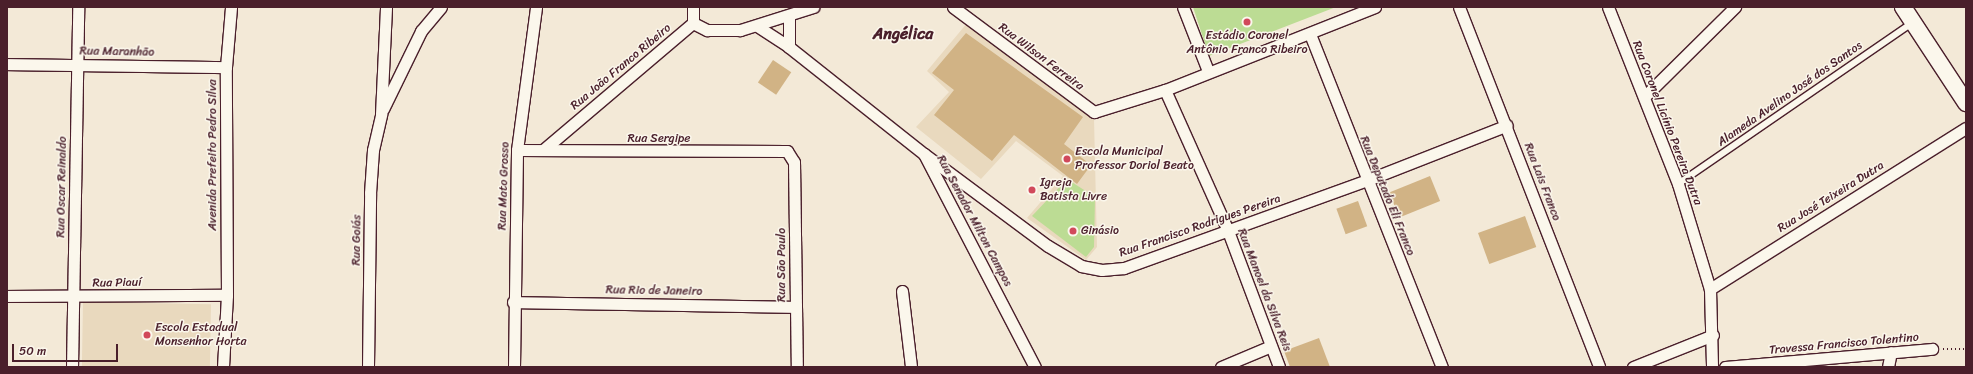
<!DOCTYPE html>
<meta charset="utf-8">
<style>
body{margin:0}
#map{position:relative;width:1973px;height:374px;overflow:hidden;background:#f3e9d7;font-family:Sriracha,sans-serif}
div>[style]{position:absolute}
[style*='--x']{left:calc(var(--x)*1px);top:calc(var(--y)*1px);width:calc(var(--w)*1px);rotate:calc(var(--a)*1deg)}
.built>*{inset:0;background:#e9d9be;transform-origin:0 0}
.green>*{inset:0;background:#bcdc94}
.building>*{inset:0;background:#d1b385;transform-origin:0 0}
.path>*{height:2.5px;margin-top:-1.25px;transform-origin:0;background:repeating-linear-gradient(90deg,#4a1f2b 0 1px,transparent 0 4px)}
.roads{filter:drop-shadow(1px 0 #4a1f2b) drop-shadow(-1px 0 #4a1f2b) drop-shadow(0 1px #4a1f2b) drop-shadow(0 -1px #4a1f2b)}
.lane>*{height:5.5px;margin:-2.75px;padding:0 2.75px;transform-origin:2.75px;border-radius:2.75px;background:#fbf7ec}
.street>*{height:11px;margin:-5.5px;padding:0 5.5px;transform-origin:5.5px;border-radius:5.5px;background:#fbf7ec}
.secondary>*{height:16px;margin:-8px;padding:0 8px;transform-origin:8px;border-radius:8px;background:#fbf7ec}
.dots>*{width:11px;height:11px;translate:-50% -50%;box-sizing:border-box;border:2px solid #fbf7ec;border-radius:50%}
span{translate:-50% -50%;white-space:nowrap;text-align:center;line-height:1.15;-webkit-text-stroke:3px #fbf7ec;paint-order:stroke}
.poi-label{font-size:12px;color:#4a1f2b}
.left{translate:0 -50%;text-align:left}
.street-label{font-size:12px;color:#4a1f2b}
.district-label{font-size:16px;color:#4a1f2b;font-weight:700}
.frame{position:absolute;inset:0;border:8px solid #4a1f2b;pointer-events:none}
.scale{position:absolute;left:12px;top:344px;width:106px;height:18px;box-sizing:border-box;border:2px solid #4a1f2b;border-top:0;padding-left:5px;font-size:12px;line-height:14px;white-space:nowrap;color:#4a1f2b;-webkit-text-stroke:3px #fbf7ec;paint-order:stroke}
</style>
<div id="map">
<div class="built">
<i style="clip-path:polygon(968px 22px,1094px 118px,1097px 247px,1086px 260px,1027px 218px,1063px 176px,1016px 141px,981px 179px,916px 127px,949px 92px,927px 71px)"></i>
<i style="left:83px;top:302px;width:128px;height:65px;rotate:1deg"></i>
</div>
<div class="green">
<i style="clip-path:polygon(1193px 7px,1336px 7px,1209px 56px)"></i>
<i style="clip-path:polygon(1067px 179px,1095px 197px,1094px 247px,1086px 257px,1032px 216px)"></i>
</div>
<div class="building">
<i style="clip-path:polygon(966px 33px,1083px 117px,1064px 144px,1091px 165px,1077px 184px,1014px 135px,992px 161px,934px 115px,954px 90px,932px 73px)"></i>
<i style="left:773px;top:60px;width:22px;height:27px;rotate:34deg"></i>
<i style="left:1430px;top:176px;width:27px;height:44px;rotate:68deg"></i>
<i style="left:1358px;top:201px;width:27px;height:23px;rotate:70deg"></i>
<i style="left:1525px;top:216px;width:33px;height:50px;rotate:70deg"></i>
<i style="clip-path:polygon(1319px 338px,1330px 367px,1290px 367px,1284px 351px)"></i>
</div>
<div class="path">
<i style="--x:1943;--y:349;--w:23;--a:0"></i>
</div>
<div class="roads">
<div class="lane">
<i style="--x:1678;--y:184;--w:284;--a:-34.5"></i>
</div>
<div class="street">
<i style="--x:693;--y:7;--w:16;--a:90"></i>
<i style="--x:953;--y:7;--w:176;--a:36.7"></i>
<i style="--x:1094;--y:112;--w:74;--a:-17.2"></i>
<i style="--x:1165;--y:90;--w:226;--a:-21.6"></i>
<i style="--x:1183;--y:7;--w:69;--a:68.7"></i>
<i style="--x:1459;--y:7;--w:386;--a:68.7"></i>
<i style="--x:1608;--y:7;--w:190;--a:68.4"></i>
<i style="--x:1678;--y:184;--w:110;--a:73.1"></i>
<i style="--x:1710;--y:289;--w:78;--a:88.5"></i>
<i style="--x:789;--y:16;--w:31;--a:90"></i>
<i style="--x:757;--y:26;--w:38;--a:33"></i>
<i style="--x:789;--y:47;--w:172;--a:38.4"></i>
<i style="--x:924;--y:154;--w:240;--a:62.5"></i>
<i style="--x:1310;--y:34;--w:358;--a:68.4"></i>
<i style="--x:7;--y:64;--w:219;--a:0.8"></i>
<i style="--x:1165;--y:90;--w:154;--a:65.9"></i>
<i style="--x:1228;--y:231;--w:145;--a:69.4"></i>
<i style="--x:1645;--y:96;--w:127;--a:-44.7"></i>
<i style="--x:383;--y:109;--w:87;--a:-64"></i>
<i style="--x:421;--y:31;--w:31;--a:-50"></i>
<i style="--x:517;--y:150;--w:270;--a:0.2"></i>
<i style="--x:787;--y:151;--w:13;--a:58"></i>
<i style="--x:794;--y:162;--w:205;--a:89.2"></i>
<i style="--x:543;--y:150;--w:197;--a:-40.3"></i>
<i style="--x:693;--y:23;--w:16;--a:27"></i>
<i style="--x:707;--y:30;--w:33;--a:0"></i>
<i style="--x:740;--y:30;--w:77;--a:-17.5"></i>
<i style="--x:924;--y:154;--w:154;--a:36.6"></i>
<i style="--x:1048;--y:246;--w:39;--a:31"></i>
<i style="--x:1081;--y:266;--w:21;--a:11"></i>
<i style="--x:1102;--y:270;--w:22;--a:-5"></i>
<i style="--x:1124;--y:268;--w:258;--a:-19.9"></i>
<i style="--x:1367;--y:180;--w:150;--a:-21.4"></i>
<i style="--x:1710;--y:289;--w:302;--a:-32.2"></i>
<i style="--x:902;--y:291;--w:77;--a:83.2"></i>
<i style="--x:7;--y:296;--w:220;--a:-0.3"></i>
<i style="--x:513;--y:302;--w:282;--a:1"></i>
<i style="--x:72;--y:367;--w:360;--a:-89"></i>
<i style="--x:223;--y:367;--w:72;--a:-86.8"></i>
<i style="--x:227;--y:295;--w:228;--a:-90.3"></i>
<i style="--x:226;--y:67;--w:60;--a:-85.2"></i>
<i style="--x:368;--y:367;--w:174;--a:-89.3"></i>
<i style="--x:370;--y:193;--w:43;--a:-86"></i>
<i style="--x:373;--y:150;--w:37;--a:-77"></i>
<i style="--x:381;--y:114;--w:107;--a:-87.3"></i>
<i style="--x:514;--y:367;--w:217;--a:-89.2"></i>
<i style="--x:517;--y:150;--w:144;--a:-82.4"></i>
<i style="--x:1221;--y:367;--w:54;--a:-22.8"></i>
<i style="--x:1633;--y:367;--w:86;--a:-21.8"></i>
<i style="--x:1725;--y:367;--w:208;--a:-5"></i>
<i style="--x:1888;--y:367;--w:15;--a:-79"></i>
</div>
<div class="secondary">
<i style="--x:1903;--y:7;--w:115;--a:56.7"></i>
</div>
</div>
<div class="dots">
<i style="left:1247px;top:22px;background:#d1495b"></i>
<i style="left:1067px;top:159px;background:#d1495b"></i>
<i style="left:1032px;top:190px;background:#d1495b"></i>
<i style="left:1073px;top:231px;background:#d1495b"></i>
<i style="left:147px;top:335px;background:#d1495b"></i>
</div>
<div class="poi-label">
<span style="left:1247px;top:43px">Estádio Coronel<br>Antônio Franco Ribeiro</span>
<span class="left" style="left:1075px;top:159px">Escola Municipal<br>Professor Doriol Beato</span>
<span class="left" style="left:1040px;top:190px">Igreja<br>Batista Livre</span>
<span class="left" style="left:1081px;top:231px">Ginásio</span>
<span class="left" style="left:155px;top:335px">Escola Estadual<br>Monsenhor Horta</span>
</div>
<div class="street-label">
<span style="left:117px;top:52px;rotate:1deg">Rua Maranhão</span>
<span style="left:1041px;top:57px;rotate:37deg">Rua Wilson Ferreira</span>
<span style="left:621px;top:67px;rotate:-40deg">Rua João Franco Ribeiro</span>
<span style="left:1790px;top:94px;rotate:-35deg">Alameda Avelino José dos Santos</span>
<span style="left:1667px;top:123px;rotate:69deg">Rua Coronel Licínio Pereira Dutra</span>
<span style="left:659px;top:139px">Rua Sergipe</span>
<span style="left:213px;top:155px;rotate:-90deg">Avenida Prefeito Pedro Silva</span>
<span style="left:1542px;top:182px;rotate:69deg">Rua Lais Franco</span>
<span style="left:504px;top:186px;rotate:-88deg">Rua Mato Grosso</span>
<span style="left:62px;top:187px;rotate:-89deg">Rua Oscar Reinaldo</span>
<span style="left:1387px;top:196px;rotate:68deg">Rua Deputado Eli Franco</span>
<span style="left:1831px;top:197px;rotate:-32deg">Rua José Teixeira Dutra</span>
<span style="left:974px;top:221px;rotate:62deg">Rua Senador Milton Campos</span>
<span style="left:1200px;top:226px;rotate:-19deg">Rua Francisco Rodrigues Pereira</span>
<span style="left:357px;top:240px;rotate:-89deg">Rua Goiás</span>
<span style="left:782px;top:265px;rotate:-90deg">Rua São Paulo</span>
<span style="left:117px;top:283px;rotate:-1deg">Rua Piauí</span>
<span style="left:1264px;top:290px;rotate:69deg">Rua Manoel da Silva Reis</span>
<span style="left:654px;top:291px;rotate:1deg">Rua Rio de Janeiro</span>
<span style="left:1844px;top:344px;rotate:-5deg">Travessa Francisco Tolentino</span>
</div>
<div class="district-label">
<span style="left:903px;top:34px">Angélica</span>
</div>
<div class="frame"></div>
<div class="scale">50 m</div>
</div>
